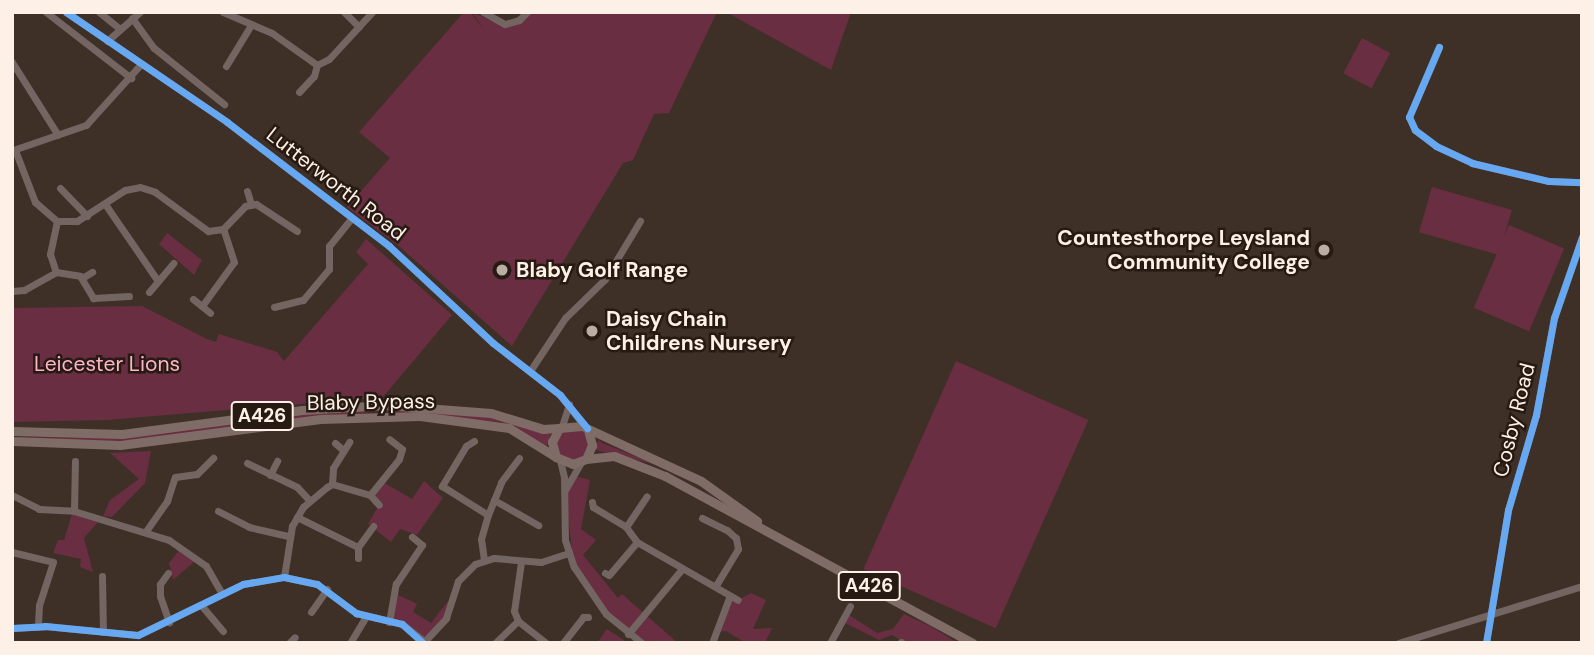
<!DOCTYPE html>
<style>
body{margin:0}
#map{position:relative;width:1594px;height:655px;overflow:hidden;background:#3e3026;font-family:"DM Sans",sans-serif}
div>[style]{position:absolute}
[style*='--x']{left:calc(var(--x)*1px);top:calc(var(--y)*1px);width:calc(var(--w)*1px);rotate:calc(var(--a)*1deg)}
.green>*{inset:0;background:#692e41;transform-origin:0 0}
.round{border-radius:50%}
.minor>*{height:7px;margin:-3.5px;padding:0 3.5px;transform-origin:3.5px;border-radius:3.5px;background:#736562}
.major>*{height:9px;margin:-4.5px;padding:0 4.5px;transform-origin:4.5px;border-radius:4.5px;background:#7f6c67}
.cycleway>*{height:7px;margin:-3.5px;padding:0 3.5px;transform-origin:3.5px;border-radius:3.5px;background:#66a8f1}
.dots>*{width:19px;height:19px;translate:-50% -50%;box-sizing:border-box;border:4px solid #261a12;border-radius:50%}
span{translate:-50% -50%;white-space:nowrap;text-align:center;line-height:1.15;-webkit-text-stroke:5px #261a12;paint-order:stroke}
.shield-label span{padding:2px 5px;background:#261a12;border:2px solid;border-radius:5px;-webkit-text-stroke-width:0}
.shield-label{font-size:19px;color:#fdf0e6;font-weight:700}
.street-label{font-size:21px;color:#fdf0e6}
.poi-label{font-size:21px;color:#fdf0e6;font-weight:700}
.right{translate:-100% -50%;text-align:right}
.left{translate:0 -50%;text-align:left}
.park-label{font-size:21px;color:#ffb4ca}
.frame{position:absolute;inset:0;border:14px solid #fdf0e6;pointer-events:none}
</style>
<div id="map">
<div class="green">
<i style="clip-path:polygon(464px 12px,470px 12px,484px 30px,472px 12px,505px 27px,522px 22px,532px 12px,717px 12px,669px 113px,654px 114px,633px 160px,623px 163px,512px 346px,400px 247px,347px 207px,390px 158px,359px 132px)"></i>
<i style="clip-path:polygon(726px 12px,851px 12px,831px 70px)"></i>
<i style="left:1362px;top:38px;width:32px;height:40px;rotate:28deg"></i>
<i style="left:1432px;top:187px;width:83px;height:47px;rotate:16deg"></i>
<i style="left:1509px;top:225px;width:60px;height:90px;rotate:23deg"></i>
<i style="clip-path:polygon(167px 233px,202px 260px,194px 275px,159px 244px)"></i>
<i style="clip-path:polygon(366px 239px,452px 315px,383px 397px,108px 420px,12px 422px,12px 308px,142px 306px,207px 339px,216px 342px,219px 334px,277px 352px,284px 361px,368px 264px,356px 252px)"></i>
<i style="left:956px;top:361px;width:145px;height:228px;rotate:24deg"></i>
<i style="clip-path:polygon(392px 408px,484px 415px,551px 433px,547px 446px,501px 422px,378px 411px,142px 440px,72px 442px,12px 437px,114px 438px,324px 411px)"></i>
<i class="round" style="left:557px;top:428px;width:32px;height:32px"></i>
<i style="clip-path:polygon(598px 440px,602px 443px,658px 465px,596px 450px)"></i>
<i style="clip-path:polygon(151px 451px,145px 483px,112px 517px,103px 516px,110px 500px,139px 479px,110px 453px)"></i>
<i style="clip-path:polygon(575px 476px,590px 480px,581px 529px,596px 540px,583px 555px,618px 598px,622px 594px,678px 643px,642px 643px,616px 624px,574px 567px,565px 491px)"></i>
<i style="clip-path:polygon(381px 481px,412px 499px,424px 481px,443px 498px,417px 535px,400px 529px,391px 542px,368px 524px,379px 505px,370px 495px)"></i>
<i style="clip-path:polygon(72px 514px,98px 522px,84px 538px,93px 572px,80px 567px,81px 559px,53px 553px,58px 540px,64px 540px)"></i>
<i style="clip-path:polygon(180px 549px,195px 561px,173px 580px,169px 563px)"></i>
<i style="clip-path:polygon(394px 593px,417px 604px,413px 612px,431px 623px,448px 601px,450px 608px,425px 642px,389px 622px)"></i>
<i style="clip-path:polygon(751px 593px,766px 600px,753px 629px,772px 628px,765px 643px,746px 643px,726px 631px,720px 632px,729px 598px,738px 600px)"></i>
<i style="clip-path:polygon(904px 614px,930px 626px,958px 643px,906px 643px,892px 635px,879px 640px,845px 623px,849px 615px,877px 633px,893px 629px)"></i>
<i style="clip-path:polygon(607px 629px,628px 643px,597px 643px)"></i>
</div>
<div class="minor">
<i style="--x:46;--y:12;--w:108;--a:37.8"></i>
<i style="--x:66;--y:12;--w:195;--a:34.3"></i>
<i style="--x:227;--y:122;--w:204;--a:37.4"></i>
<i style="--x:389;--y:246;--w:142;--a:43"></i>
<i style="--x:493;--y:343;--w:85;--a:37.8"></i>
<i style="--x:560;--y:395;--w:42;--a:51.8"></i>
<i style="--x:99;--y:12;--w:26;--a:39"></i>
<i style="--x:223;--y:12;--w:53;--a:23.2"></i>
<i style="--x:272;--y:33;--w:55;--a:35.4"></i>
<i style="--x:344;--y:12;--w:21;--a:45"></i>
<i style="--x:483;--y:12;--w:25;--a:29"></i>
<i style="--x:505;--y:24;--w:15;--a:-16"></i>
<i style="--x:519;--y:20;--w:11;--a:-45"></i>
<i style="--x:132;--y:18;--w:37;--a:54"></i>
<i style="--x:154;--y:48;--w:90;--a:38.7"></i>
<i style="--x:107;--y:41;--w:44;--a:-41.3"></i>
<i style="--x:1439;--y:47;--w:76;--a:113.2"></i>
<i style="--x:1409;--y:117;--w:14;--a:65"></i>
<i style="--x:1415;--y:130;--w:26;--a:37"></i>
<i style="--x:1436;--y:146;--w:40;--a:25"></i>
<i style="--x:1472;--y:163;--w:79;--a:13.2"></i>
<i style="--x:1549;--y:181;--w:33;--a:2"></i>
<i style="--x:12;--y:62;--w:86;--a:57.8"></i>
<i style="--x:226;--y:66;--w:48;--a:-58.6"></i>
<i style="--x:299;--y:92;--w:22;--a:-47"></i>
<i style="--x:314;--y:76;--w:11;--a:-75"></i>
<i style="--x:317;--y:65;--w:13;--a:-27"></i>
<i style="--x:329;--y:59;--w:64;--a:-47.5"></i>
<i style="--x:13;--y:150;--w:77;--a:-18.9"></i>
<i style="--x:86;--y:125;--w:82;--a:-48"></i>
<i style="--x:15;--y:150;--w:56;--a:69"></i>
<i style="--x:35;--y:202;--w:29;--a:41"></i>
<i style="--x:57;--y:221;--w:20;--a:0"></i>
<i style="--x:77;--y:221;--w:57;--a:-32.9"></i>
<i style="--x:125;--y:190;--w:15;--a:-11"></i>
<i style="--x:140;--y:187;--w:16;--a:18"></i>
<i style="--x:155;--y:192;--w:66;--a:36.3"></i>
<i style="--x:208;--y:231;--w:15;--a:-8"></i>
<i style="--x:223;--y:229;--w:32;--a:-46"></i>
<i style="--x:245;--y:206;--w:11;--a:-10"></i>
<i style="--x:256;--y:204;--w:49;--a:33.4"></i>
<i style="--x:60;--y:188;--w:39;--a:46"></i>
<i style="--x:247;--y:191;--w:14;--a:73"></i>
<i style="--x:105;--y:204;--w:93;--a:55.5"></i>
<i style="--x:57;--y:221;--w:34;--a:102"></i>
<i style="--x:50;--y:254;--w:19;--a:72"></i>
<i style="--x:56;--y:272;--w:24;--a:9"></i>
<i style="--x:80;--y:276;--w:26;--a:59"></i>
<i style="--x:93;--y:298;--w:36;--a:-3"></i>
<i style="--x:82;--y:278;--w:12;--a:-31"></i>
<i style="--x:12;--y:291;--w:12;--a:-5"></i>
<i style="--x:24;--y:290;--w:37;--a:-29"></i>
<i style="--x:149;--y:292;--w:38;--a:-50"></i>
<i style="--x:193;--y:299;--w:22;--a:39"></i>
<i style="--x:202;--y:306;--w:54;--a:-54"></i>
<i style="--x:234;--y:262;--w:35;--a:-108"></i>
<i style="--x:274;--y:307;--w:30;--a:-14"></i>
<i style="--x:303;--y:300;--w:40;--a:-50"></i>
<i style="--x:329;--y:269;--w:23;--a:-90"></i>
<i style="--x:329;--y:246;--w:36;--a:-51"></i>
<i style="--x:530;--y:371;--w:64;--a:-56.6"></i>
<i style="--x:565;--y:318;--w:56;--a:-44.3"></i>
<i style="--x:605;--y:279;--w:68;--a:-58.9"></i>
<i style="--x:562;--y:426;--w:23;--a:-72"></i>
<i style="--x:474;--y:441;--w:9;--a:148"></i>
<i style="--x:466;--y:446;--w:47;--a:121"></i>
<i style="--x:442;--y:486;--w:54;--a:32.2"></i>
<i style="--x:335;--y:443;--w:11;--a:41"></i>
<i style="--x:560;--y:460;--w:18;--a:77"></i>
<i style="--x:564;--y:478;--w:62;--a:89.1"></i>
<i style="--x:565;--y:540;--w:28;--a:72"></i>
<i style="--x:574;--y:567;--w:57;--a:55.8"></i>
<i style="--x:606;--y:614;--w:46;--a:38.9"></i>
<i style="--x:247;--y:463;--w:55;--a:25.6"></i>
<i style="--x:297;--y:487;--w:19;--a:47"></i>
<i style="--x:270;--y:475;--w:16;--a:-63"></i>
<i style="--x:332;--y:484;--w:16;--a:-86"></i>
<i style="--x:333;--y:468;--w:31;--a:-58"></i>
<i style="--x:565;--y:490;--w:32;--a:-60"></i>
<i style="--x:12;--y:495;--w:30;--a:27"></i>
<i style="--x:39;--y:509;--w:35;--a:3"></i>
<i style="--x:74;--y:511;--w:99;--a:17"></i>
<i style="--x:169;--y:540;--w:45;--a:35.1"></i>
<i style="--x:206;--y:566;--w:32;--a:60"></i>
<i style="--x:370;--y:495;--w:46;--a:-51.1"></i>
<i style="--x:399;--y:459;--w:10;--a:-73"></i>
<i style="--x:402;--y:449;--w:16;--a:-142"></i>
<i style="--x:494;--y:500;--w:51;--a:29.6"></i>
<i style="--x:592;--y:502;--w:5;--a:79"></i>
<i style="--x:593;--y:507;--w:39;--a:31"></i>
<i style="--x:626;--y:527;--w:19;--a:54"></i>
<i style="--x:637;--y:542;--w:116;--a:29.9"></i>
<i style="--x:74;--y:511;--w:50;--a:-88.9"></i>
<i style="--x:218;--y:511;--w:35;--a:27"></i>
<i style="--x:249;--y:527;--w:40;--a:13"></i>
<i style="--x:297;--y:517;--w:68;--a:26.2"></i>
<i style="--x:358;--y:547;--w:26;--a:-54"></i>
<i style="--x:702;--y:518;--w:28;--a:26"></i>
<i style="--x:727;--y:530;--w:12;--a:42"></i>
<i style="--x:736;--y:538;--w:11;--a:80"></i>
<i style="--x:738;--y:549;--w:44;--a:121.2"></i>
<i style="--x:626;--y:527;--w:37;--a:-56"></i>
<i style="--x:146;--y:531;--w:37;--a:-55"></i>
<i style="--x:167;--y:501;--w:25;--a:-72"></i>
<i style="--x:175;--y:477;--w:22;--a:-8"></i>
<i style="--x:197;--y:474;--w:23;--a:-45"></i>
<i style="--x:358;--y:547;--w:11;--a:90"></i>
<i style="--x:12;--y:552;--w:42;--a:13.7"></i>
<i style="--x:53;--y:562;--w:45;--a:108"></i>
<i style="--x:39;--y:605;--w:20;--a:93"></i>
<i style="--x:484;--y:560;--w:21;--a:-98"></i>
<i style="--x:481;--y:539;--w:25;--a:-74"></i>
<i style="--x:488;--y:515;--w:35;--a:-68"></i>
<i style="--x:501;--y:482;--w:30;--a:-53"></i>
<i style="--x:521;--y:562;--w:49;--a:98.1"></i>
<i style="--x:514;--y:611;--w:11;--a:68"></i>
<i style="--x:518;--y:621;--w:36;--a:38"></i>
<i style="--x:168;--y:573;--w:14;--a:126"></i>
<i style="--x:160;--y:584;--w:12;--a:90"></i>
<i style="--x:160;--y:596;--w:28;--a:71"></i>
<i style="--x:605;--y:573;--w:4;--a:27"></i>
<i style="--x:609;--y:575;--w:43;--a:-49.7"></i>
<i style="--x:102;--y:576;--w:56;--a:89"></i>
<i style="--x:284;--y:577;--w:52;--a:-81.1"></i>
<i style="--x:292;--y:526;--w:22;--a:-60"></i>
<i style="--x:303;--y:507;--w:31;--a:-40"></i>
<i style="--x:327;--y:487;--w:6;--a:-31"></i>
<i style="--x:332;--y:484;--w:40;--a:16"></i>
<i style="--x:370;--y:495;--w:13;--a:48"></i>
<i style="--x:201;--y:605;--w:34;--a:50"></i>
<i style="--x:311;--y:612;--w:28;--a:-55"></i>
<i style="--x:389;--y:622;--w:39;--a:-80"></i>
<i style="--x:396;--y:584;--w:47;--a:-56.3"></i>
<i style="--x:422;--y:545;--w:13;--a:-141"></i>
<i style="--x:12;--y:628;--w:33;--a:-3"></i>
<i style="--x:45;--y:626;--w:93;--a:5.5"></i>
<i style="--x:138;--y:635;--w:117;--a:-25.9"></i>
<i style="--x:243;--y:584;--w:42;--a:-9.7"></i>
<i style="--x:284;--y:577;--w:34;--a:12"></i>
<i style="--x:317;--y:584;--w:49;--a:36.6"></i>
<i style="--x:356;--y:613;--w:47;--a:13.4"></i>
<i style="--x:402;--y:624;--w:29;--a:38"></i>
<i style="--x:628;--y:634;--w:85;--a:-50.3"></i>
<i style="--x:289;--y:643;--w:8;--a:-45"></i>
<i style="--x:350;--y:643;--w:29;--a:-59"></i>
<i style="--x:423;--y:643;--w:34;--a:-47"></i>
<i style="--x:446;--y:618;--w:39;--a:-72"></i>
<i style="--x:458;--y:581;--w:24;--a:-45"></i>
<i style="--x:475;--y:564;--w:20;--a:-18"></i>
<i style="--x:494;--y:558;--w:47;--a:4.9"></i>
<i style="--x:541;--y:562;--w:29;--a:-18"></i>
<i style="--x:495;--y:643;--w:32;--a:-44"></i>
<i style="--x:563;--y:643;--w:33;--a:-52"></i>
<i style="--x:583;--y:617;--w:5;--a:0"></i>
<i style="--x:712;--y:643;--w:48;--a:-69.3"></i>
<i style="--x:830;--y:643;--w:42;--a:-61.6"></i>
<i style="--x:901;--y:643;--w:1;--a:-90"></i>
<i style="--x:1398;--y:643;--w:193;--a:-17.2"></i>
<i style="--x:1486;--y:643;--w:135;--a:-80.6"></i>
<i style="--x:1508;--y:510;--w:99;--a:-73.6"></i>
<i style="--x:1536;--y:415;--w:99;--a:-79.5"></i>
<i style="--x:1554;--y:318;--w:86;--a:-70.9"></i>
</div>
<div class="major">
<i style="--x:588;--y:430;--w:16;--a:75"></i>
<i style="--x:592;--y:445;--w:15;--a:113"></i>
<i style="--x:586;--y:459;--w:14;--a:159"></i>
<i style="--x:573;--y:464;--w:18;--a:-158"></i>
<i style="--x:556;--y:457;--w:16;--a:-105"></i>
<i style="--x:552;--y:442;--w:16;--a:-63"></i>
<i style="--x:559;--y:428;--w:23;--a:-5"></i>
<i style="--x:582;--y:426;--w:131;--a:24.8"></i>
<i style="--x:701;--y:481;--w:69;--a:35.5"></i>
<i style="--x:12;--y:431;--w:110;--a:1.6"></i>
<i style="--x:122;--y:434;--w:182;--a:-7.6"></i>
<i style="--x:302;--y:410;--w:84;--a:-3.4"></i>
<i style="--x:386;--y:405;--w:105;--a:4.4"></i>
<i style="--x:491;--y:413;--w:54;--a:17.1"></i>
<i style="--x:543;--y:429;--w:16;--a:-4"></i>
<i style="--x:12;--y:441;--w:108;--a:2.1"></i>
<i style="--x:120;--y:445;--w:202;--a:-7.4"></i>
<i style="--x:320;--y:419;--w:100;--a:-1.7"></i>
<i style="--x:420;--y:416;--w:90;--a:7.7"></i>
<i style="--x:509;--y:428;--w:55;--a:31.7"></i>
<i style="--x:586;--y:459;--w:28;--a:-6"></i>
<i style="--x:614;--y:456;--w:55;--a:21.4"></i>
<i style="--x:665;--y:476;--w:350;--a:28.5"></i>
</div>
<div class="cycleway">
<i style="--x:66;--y:12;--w:195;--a:34.3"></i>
<i style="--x:227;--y:122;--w:204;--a:37.4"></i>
<i style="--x:389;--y:246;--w:142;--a:43"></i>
<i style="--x:493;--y:343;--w:85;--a:37.8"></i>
<i style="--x:560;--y:395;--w:43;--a:50.7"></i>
<i style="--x:1439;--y:47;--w:76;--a:113.2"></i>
<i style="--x:1409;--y:117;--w:14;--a:65"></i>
<i style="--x:1415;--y:130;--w:26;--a:37"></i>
<i style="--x:1436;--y:146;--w:40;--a:25"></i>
<i style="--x:1472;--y:163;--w:79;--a:13.2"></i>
<i style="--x:1549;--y:181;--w:33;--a:2"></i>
<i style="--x:12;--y:628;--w:33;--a:-3"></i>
<i style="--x:45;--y:626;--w:93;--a:5.5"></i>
<i style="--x:138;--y:635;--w:117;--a:-25.9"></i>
<i style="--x:243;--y:584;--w:42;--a:-9.7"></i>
<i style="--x:284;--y:577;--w:34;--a:12"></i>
<i style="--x:317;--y:584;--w:49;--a:36.6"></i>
<i style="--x:356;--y:613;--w:47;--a:13.4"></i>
<i style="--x:402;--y:624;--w:28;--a:42"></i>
<i style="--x:1486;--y:643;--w:135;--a:-80.6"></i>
<i style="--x:1508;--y:510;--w:99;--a:-73.6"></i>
<i style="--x:1536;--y:415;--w:99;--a:-79.5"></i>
<i style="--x:1554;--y:318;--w:86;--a:-70.9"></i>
</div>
<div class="dots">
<i style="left:1324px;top:250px;background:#baada3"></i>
<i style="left:502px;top:270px;background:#baada3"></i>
<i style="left:592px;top:331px;background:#baada3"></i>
</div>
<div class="shield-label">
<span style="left:262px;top:416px">A426</span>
<span style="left:869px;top:586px">A426</span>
</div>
<div class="street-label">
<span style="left:336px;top:184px;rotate:38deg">Lutterworth Road</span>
<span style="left:371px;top:402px;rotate:-1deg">Blaby Bypass</span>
<span style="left:1514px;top:420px;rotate:-76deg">Cosby Road</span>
</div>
<div class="poi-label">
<span class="right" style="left:1310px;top:250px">Countesthorpe Leysland<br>Community College</span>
<span class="left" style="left:516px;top:270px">Blaby Golf Range</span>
<span class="left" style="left:606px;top:331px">Daisy Chain<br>Childrens Nursery</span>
</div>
<div class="park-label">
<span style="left:107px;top:364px">Leicester Lions</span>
</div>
<div class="frame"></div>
</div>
